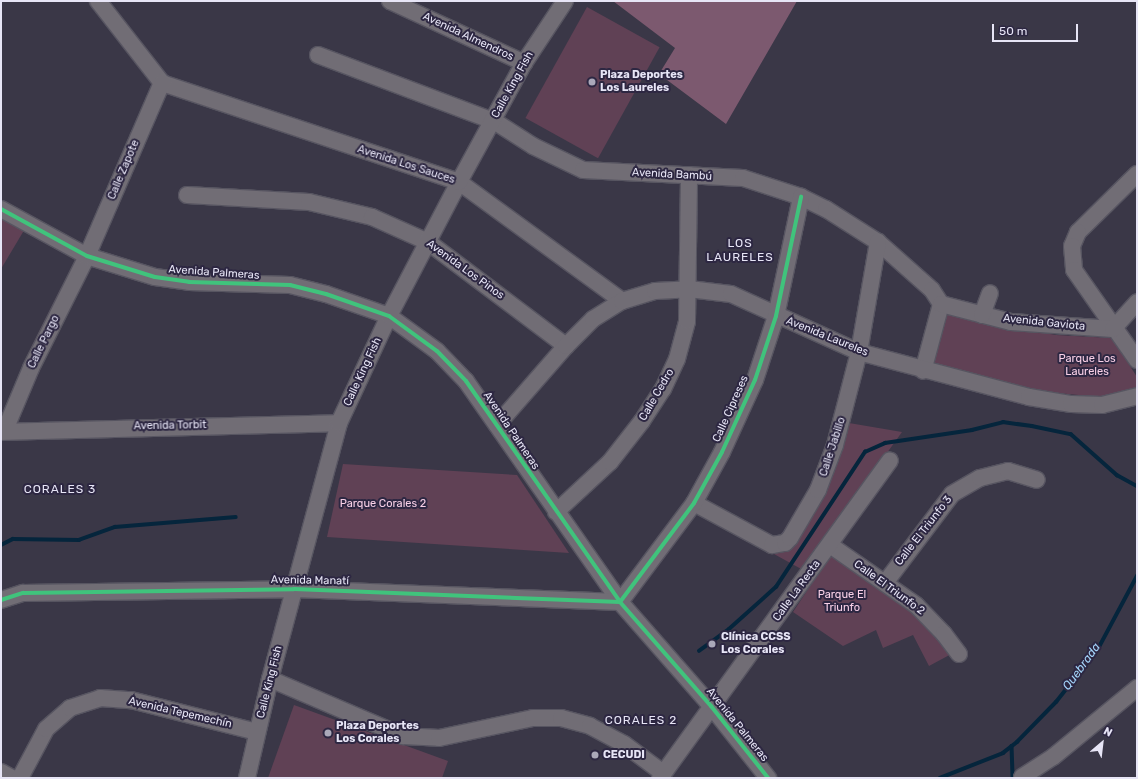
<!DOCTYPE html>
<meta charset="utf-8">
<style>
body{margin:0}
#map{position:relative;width:1138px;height:779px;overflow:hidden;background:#3a3747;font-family:Rubik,sans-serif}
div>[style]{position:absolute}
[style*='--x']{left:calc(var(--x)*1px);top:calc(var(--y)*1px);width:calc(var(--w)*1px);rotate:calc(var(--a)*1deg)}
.green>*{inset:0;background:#604155;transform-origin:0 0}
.forest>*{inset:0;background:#7c596f}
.stream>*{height:3.5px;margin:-1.75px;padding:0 1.75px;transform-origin:1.75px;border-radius:1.75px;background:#05253c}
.roads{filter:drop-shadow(1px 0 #575561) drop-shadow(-1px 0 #575561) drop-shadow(0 1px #575561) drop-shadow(0 -1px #575561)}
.minor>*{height:16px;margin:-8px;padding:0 8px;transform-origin:8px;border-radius:8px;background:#716d75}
.cycleway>*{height:4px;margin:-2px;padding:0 2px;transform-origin:2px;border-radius:2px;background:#40c37c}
.dots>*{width:11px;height:11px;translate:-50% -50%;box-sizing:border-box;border:2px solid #2d2742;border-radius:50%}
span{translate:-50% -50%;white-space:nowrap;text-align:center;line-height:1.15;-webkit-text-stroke:4px #2d2742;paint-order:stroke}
.street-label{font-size:11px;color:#e7e5f6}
.poi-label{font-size:11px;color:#e7e5f6;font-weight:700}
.left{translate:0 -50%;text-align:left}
.park-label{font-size:11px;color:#f9d0e7}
.neighbourhood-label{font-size:12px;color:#e7e5f6;letter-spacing:1px}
.water-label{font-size:12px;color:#a4d4fa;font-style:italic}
.frame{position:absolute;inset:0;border:2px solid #e7e5f6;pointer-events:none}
.north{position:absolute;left:1082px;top:723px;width:40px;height:40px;-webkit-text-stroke:3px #2d2742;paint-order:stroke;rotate:28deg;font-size:11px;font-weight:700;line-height:16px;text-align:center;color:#e7e5f6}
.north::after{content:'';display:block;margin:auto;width:14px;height:18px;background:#e7e5f6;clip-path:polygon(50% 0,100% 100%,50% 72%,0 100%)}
.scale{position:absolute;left:992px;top:24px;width:86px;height:18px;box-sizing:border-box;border:2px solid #e7e5f6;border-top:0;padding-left:5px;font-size:12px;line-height:14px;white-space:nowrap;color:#e7e5f6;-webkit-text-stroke:3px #2d2742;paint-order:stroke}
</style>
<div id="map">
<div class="green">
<i style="left:587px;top:7px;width:83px;height:127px;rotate:29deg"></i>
<i style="clip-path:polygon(1px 214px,26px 227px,1px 269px)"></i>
<i style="clip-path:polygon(944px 312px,969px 320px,1056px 335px,1112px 338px,1137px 377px,1137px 389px,1111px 398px,1046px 392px,931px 363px)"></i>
<i style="clip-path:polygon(849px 423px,902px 432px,803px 570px,774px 554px,784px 549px)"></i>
<i style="clip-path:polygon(343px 464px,517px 475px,569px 553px,327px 537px)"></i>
<i style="clip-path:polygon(832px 553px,914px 609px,955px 652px,929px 666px,913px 635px,883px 648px,876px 630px,843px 646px,793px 612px)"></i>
<i style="clip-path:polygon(294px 705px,448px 761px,442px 778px,268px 778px)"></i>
</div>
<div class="forest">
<i style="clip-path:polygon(613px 1px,797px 1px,726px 124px,659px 74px,675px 48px)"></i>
</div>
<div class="stream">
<i style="--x:1;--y:545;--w:13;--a:-27"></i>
<i style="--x:13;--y:539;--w:66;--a:0.9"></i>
<i style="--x:79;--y:540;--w:38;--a:-20"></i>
<i style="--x:115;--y:527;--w:121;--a:-4.7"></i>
<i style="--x:699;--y:651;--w:37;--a:-36"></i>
<i style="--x:729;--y:629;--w:63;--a:-41.8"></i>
<i style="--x:776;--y:587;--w:162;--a:-56.6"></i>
<i style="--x:865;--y:452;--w:22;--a:-24"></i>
<i style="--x:885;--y:443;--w:88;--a:-8.5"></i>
<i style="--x:972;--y:430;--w:32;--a:-14"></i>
<i style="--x:1003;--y:422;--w:29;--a:8"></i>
<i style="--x:1032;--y:426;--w:40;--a:12"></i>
<i style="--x:1071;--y:434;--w:62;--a:41.7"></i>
<i style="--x:1117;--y:475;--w:23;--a:29"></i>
<i style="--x:1012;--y:746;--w:32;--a:88"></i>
<i style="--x:940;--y:778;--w:68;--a:-21.6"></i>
<i style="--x:1003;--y:753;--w:18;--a:-38"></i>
<i style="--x:1017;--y:742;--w:56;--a:-45.7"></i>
<i style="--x:1056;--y:702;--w:68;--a:-51.6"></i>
<i style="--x:1098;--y:649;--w:83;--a:-61.9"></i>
</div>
<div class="roads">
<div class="minor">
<i style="--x:98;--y:1;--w:104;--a:52"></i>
<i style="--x:390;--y:1;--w:148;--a:24.8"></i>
<i style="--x:318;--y:55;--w:188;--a:20.6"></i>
<i style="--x:494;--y:121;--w:46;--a:32.7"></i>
<i style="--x:533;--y:146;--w:55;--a:25.6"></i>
<i style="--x:583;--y:170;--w:160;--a:2.9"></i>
<i style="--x:743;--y:178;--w:61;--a:18.1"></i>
<i style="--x:801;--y:197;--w:28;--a:26"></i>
<i style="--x:826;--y:209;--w:62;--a:32.4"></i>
<i style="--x:878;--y:242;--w:72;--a:41.6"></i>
<i style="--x:932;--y:290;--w:17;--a:57"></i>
<i style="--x:941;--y:304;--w:69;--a:105"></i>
<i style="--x:162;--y:83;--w:313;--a:18.4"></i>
<i style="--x:459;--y:182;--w:202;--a:36.1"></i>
<i style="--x:1137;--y:174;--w:83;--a:135.5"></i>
<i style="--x:1078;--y:232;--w:15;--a:113"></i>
<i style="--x:1072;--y:246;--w:24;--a:85"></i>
<i style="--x:1074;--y:270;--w:110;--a:55"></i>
<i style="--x:187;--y:195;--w:122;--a:3.3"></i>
<i style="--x:309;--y:202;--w:65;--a:13.4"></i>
<i style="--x:372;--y:217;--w:61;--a:24.1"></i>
<i style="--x:428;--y:242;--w:173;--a:37"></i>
<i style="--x:1;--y:209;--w:98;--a:28.7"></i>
<i style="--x:87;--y:256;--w:71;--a:17.2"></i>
<i style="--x:155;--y:277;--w:34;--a:8"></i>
<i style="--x:189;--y:282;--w:101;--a:1.7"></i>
<i style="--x:290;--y:285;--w:37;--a:14"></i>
<i style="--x:326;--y:294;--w:67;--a:19.2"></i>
<i style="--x:389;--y:316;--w:59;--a:36.1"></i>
<i style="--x:437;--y:351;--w:42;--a:46"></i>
<i style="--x:466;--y:381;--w:269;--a:55.1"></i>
<i style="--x:620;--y:602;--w:138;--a:48.8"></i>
<i style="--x:711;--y:706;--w:92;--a:51.6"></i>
<i style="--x:941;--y:304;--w:72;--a:14.4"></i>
<i style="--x:1011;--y:322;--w:102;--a:3.9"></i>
<i style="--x:1113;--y:329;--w:36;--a:-48"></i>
<i style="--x:982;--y:315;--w:23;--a:-70"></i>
<i style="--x:497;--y:425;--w:105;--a:-48.9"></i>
<i style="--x:566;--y:346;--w:38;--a:-45"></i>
<i style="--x:593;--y:319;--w:34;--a:-32"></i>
<i style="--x:622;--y:301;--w:34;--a:-17"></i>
<i style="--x:655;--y:291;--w:34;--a:-3"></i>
<i style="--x:689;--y:289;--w:42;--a:6.8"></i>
<i style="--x:731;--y:294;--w:141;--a:24.4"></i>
<i style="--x:859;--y:352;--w:176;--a:14.8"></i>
<i style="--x:1029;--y:397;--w:43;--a:9.5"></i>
<i style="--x:1071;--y:404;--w:31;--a:2"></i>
<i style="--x:1102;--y:405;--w:36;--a:-14"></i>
<i style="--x:5;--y:430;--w:67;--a:-67.2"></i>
<i style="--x:31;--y:368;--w:125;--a:-63.4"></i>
<i style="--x:87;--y:256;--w:189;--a:-66.6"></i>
<i style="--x:1;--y:432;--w:338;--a:-1.5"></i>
<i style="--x:694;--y:503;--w:89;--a:28.3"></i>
<i style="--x:772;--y:545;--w:13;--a:-9"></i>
<i style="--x:785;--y:543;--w:7;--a:-45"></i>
<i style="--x:790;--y:538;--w:56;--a:-59.7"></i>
<i style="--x:818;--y:490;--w:48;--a:-69.3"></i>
<i style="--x:835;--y:445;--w:96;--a:-75.5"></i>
<i style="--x:859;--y:352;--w:112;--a:-80.2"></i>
<i style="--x:556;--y:512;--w:74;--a:-42.8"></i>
<i style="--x:610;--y:462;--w:52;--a:-52"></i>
<i style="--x:642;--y:421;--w:38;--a:-57"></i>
<i style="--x:663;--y:389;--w:33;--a:-65"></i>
<i style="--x:677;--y:359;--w:39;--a:-75"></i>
<i style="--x:687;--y:321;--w:146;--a:-89.2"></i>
<i style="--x:830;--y:545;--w:105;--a:34.9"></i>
<i style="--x:916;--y:605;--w:40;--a:46"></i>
<i style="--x:944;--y:634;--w:25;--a:53"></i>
<i style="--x:885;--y:583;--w:111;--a:-53"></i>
<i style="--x:952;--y:494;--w:32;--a:-30"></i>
<i style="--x:980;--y:478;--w:29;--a:-14"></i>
<i style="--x:1008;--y:471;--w:30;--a:17"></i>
<i style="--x:1;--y:600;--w:23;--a:-18"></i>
<i style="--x:23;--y:593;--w:271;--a:-0.8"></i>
<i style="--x:294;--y:589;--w:326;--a:2.3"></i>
<i style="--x:620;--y:602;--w:124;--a:-53.2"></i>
<i style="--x:694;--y:503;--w:58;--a:-61.2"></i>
<i style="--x:722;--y:452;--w:79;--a:-65.4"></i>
<i style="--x:755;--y:380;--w:67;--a:-71.8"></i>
<i style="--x:776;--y:316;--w:122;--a:-78.1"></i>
<i style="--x:270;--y:679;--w:145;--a:23.2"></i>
<i style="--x:403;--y:736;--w:36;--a:3"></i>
<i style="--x:439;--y:738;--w:96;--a:-12"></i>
<i style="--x:533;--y:718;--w:28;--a:0"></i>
<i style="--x:561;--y:718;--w:30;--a:15"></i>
<i style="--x:590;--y:726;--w:38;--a:28"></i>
<i style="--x:624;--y:744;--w:49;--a:36.6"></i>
<i style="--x:1;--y:772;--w:13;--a:29"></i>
<i style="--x:1022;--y:777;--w:37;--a:-33"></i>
<i style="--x:1053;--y:757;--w:109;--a:-39.4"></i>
<i style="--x:20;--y:778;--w:55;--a:-62"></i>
<i style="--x:46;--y:729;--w:32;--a:-41"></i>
<i style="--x:70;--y:708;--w:32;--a:-18"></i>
<i style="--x:100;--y:698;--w:31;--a:4"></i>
<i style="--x:131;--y:700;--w:130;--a:14.3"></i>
<i style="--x:247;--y:778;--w:102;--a:-76.9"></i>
<i style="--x:270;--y:679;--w:265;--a:-74.9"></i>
<i style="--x:339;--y:423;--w:118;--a:-65"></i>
<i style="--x:389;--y:316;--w:151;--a:-62.4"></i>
<i style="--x:459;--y:182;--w:136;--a:-61.4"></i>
<i style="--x:524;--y:63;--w:74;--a:-56.5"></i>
<i style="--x:660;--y:778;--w:392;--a:-54.1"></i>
</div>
</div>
<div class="cycleway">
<i style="--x:1;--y:209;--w:98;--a:28.7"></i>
<i style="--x:87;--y:256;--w:71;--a:17.2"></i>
<i style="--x:155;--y:277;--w:34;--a:8"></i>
<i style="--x:189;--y:282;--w:101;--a:1.7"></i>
<i style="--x:290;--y:285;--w:37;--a:14"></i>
<i style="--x:326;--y:294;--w:67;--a:19.2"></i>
<i style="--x:389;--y:316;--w:59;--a:36.1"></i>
<i style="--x:437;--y:351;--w:42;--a:46"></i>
<i style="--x:466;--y:381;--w:269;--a:55.1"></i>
<i style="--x:620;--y:602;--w:138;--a:48.8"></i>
<i style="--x:711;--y:706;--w:92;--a:51.6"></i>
<i style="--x:1;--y:600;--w:23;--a:-18"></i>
<i style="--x:23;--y:593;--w:271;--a:-0.8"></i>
<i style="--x:294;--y:589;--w:326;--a:2.3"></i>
<i style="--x:620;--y:602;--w:124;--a:-53.2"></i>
<i style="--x:694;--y:503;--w:58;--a:-61.2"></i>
<i style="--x:722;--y:452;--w:79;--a:-65.4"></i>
<i style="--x:755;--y:380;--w:67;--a:-71.8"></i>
<i style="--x:776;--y:316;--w:122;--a:-78.1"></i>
</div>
<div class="dots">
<i style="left:592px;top:82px;background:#aaa8b9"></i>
<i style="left:712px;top:644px;background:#aaa8b9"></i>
<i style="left:328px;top:733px;background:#aaa8b9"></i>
<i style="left:595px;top:755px;background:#aaa8b9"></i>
</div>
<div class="street-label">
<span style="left:468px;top:37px;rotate:25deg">Avenida Almendros</span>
<span style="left:513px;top:85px;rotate:-61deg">Calle King Fish</span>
<span style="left:406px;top:165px;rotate:18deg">Avenida Los Sauces</span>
<span style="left:124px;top:170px;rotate:-67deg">Calle Zapote</span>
<span style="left:672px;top:175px;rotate:3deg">Avenida Bambú</span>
<span style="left:465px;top:270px;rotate:36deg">Avenida Los Pinos</span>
<span style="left:214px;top:273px;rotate:4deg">Avenida Palmeras</span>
<span style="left:1044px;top:323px;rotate:6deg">Avenida Gaviota</span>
<span style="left:827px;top:337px;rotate:22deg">Avenida Laureles</span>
<span style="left:44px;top:342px;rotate:-64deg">Calle Pargo</span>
<span style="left:363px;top:372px;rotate:-65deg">Calle King Fish</span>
<span style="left:657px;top:395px;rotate:-60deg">Calle Cedro</span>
<span style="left:731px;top:409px;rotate:-66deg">Calle Cipreses</span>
<span style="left:170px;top:426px;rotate:-1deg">Avenida Torbit</span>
<span style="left:511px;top:431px;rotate:56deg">Avenida Palmeras</span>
<span style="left:833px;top:447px;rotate:-72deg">Calle Jabillo</span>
<span style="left:924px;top:531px;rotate:-52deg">Calle El Triunfo 3</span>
<span style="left:310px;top:581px;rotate:1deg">Avenida Manatí</span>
<span style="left:889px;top:588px;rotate:36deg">Calle El Triunfo 2</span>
<span style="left:797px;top:591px;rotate:-54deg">Calle La Recta</span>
<span style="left:270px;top:682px;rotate:-76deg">Calle King Fish</span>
<span style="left:180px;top:713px;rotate:13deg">Avenida Tepemechín</span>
<span style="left:737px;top:725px;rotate:51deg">Avenida Palmeras</span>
</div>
<div class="poi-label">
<span class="left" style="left:600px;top:82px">Plaza Deportes<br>Los Laureles</span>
<span class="left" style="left:721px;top:644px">Clínica CCSS<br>Los Corales</span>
<span class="left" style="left:336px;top:733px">Plaza Deportes<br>Los Corales</span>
<span class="left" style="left:603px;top:755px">CECUDI</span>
</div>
<div class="park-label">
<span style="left:1087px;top:366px">Parque Los<br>Laureles</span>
<span style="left:383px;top:504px">Parque Corales 2</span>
<span style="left:842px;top:602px">Parque El<br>Triunfo</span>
</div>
<div class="neighbourhood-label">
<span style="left:740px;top:251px">LOS<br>LAURELES</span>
<span style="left:60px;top:490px">CORALES 3</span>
<span style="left:641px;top:721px">CORALES 2</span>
</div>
<div class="water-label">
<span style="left:1082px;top:667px;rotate:-54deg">Quebrada</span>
</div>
<div class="frame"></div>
<div class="north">N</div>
<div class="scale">50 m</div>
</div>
